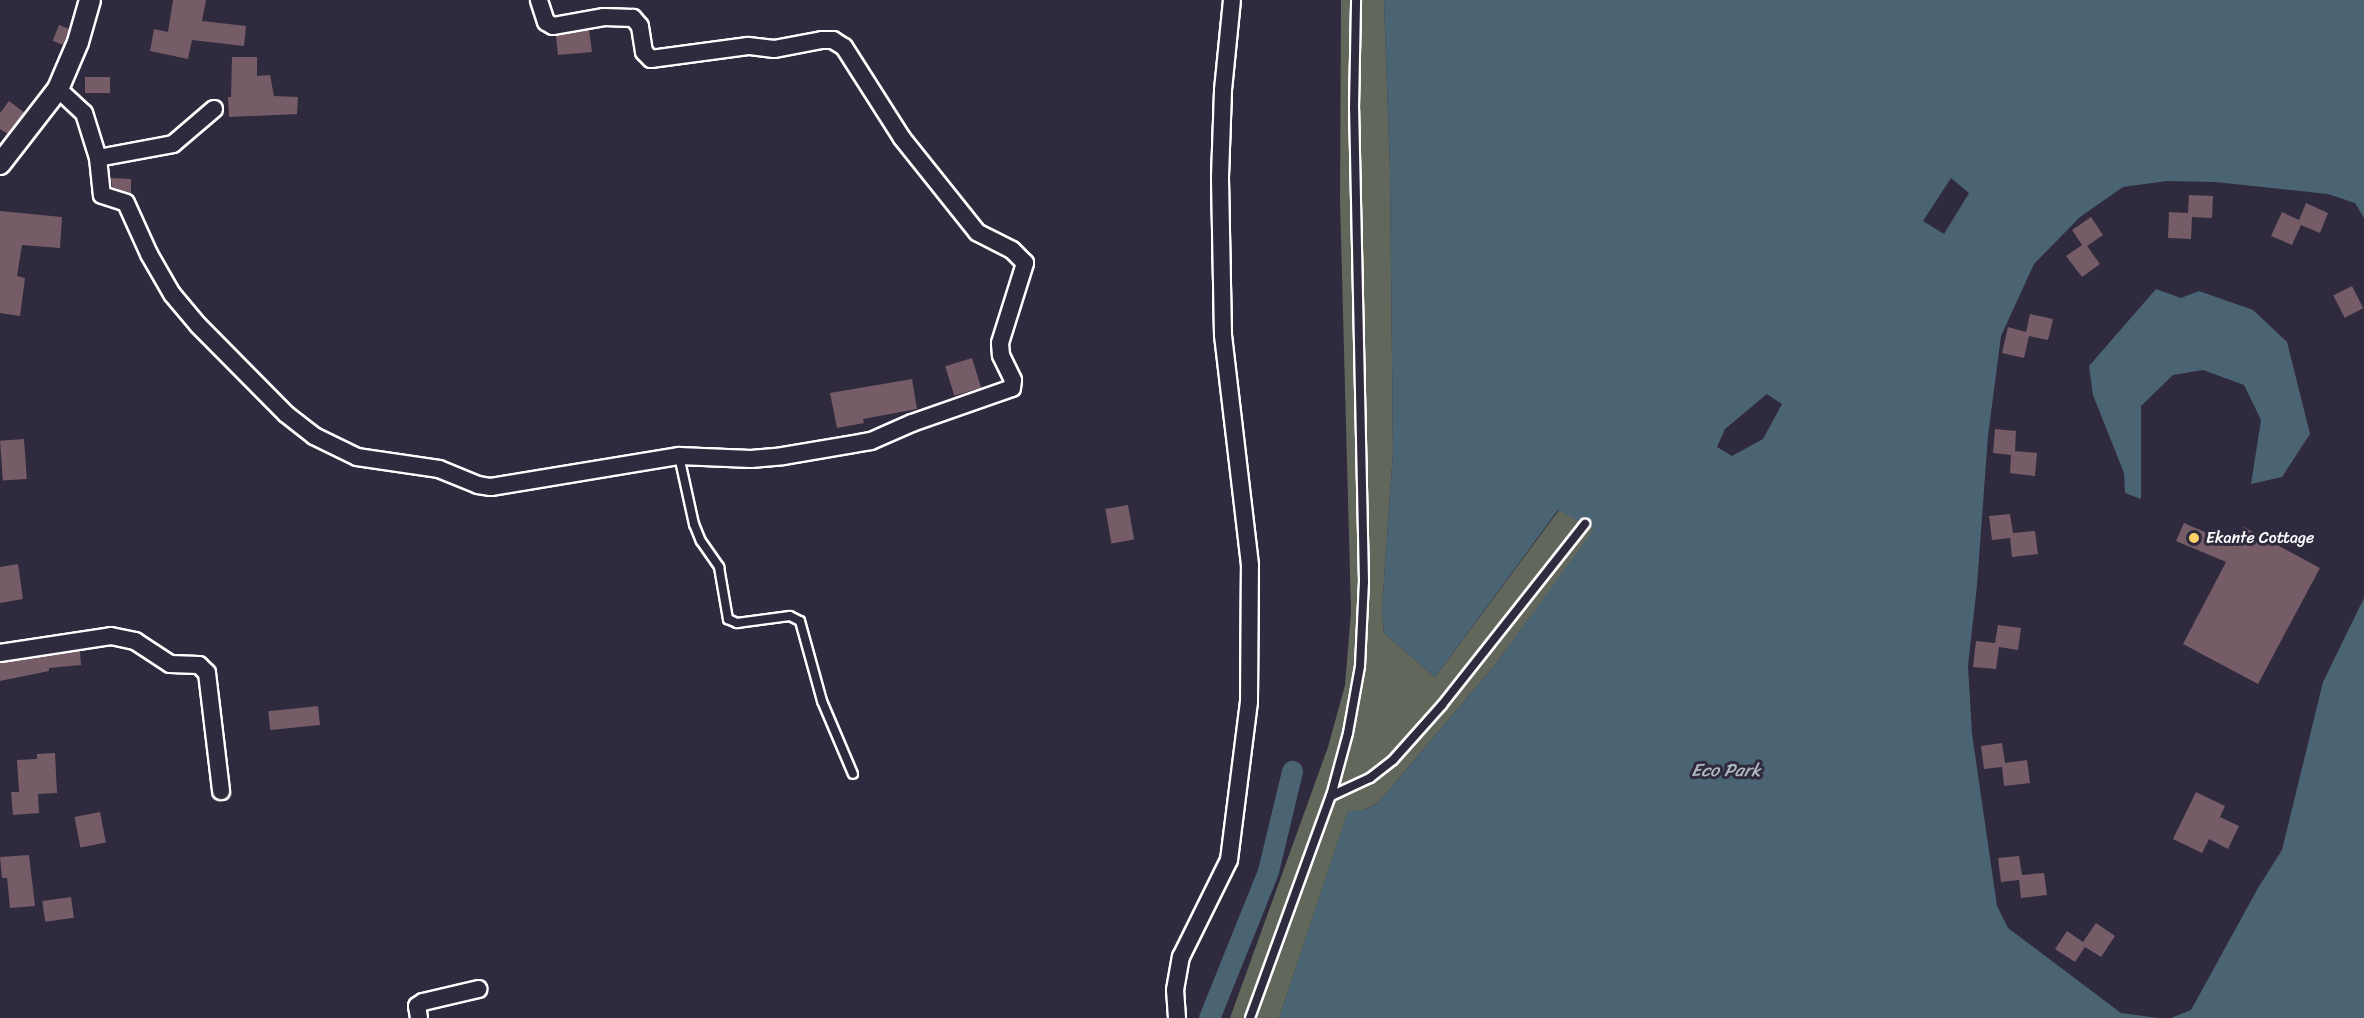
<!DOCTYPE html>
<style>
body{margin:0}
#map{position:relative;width:2364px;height:1018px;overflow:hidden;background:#2f2a3d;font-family:Sriracha,sans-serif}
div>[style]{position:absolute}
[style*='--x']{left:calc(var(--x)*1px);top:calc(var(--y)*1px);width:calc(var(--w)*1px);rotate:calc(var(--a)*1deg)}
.green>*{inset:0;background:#61675a}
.water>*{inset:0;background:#4b6474}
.canal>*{height:21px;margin:-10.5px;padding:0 10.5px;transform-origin:10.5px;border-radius:10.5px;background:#4b6474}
.building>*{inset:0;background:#755c67;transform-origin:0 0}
.roads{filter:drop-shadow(2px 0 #fff) drop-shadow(-2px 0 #fff) drop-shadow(0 2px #fff) drop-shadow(0 -2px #fff)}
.service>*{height:8px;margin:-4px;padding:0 4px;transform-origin:4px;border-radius:4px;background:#2f2a3d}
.minor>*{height:16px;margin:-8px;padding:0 8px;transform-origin:8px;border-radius:8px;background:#2f2a3d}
.tertiary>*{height:20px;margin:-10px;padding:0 10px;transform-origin:10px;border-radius:10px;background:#2f2a3d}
.dots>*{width:16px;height:16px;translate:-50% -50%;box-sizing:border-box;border:3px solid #2f2a3d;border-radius:50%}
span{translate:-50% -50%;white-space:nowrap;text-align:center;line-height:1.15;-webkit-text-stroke:6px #2f2a3d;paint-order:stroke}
.poi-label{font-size:16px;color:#fff}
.left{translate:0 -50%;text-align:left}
.water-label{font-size:18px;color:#aeb9c0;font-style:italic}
</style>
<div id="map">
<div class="green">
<i style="clip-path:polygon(1341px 0,1384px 0,1390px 169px,1393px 453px,1382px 609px,1384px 633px,1435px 677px,1559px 510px,1595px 529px,1495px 665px,1378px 803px,1364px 810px,1348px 812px,1279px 1018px,1230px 1018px,1328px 747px,1345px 685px,1351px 612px,1340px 201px)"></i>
</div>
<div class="water">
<i style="clip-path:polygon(evenodd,1384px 0,2364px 0,2364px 218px,2355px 203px,2328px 194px,2215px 182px,2167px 181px,2123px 187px,2080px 217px,2034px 264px,2001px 336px,1988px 436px,1977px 585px,1968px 666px,1972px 734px,1997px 906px,2008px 928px,2121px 1013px,2158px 1018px,1279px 1018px,1348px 811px,1364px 810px,1378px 803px,1495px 665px,1594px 529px,1558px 510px,1435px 677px,1384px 633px,1382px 609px,1393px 453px,1390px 169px,1384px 0,1951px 178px,1969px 193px,1944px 234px,1923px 221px,1951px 178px,1384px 0,1767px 394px,1782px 404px,1763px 439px,1732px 456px,1717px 447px,1725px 429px,1767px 394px)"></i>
<i style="clip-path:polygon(2156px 289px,2181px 298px,2199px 291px,2253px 310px,2287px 342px,2310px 434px,2282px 477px,2251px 484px,2261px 420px,2244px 385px,2203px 370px,2173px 375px,2141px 406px,2141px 499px,2125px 493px,2124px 473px,2093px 395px,2089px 366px)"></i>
<i style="clip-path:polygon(2364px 598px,2364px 1018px,2171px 1018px,2191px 1010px,2258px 888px,2282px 850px,2323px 682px)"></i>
</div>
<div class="canal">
<i style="--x:1209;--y:1018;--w:158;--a:-68.1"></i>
<i style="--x:1268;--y:871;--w:103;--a:-76.5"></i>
</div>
<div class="building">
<i style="clip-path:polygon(173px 0,206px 0,202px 21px,246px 26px,244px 46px,192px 40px,188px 59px,150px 51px,154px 29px,168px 32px)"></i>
<i style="left:59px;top:25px;width:11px;height:17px;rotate:22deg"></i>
<i style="clip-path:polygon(589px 30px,592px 52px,558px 55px,556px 36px)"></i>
<i style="clip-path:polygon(232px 57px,257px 57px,257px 76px,270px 75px,274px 96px,298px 97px,297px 114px,229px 117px,228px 97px,231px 97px)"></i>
<i style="left:85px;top:77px;width:25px;height:16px"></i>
<i style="clip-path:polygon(9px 101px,25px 113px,8px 134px,0 129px,0 113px)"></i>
<i style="clip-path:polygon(111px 178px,131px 179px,131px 194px,112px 187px)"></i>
<i style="clip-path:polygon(2189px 195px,2213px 196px,2212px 218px,2192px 217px,2191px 239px,2168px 238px,2169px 212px,2188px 213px)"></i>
<i style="clip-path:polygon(2306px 203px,2328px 213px,2320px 233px,2301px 225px,2292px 245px,2271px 236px,2282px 212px,2299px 220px)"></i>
<i style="clip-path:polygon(0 211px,62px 217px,60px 248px,22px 245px,17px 276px,25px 278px,20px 316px,0 313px)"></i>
<i style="clip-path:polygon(2091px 217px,2103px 235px,2087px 246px,2100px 264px,2082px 277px,2066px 256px,2082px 245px,2072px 230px)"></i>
<i style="left:2352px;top:286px;width:25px;height:21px;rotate:63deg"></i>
<i style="clip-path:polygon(2030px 314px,2053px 319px,2048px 340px,2029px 336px,2024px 358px,2002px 353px,2008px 327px,2026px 332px)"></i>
<i style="left:972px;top:358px;width:31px;height:28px;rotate:73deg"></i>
<i style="clip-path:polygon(912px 379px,917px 409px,863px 419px,864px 423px,837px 428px,830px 393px)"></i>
<i style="clip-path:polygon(1995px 429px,2016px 431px,2015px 451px,2037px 453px,2035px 476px,2010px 473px,2011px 455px,1993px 453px)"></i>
<i style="left:24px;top:439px;width:40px;height:24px;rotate:86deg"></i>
<i style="left:1128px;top:505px;width:35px;height:23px;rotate:80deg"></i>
<i style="clip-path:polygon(2010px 514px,2013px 533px,2035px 531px,2038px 554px,2012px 557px,2010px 538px,1992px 540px,1989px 516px)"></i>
<i style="clip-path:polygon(2184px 523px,2235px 545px,2244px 527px,2320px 568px,2258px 684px,2183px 644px,2226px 562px,2176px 541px)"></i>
<i style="clip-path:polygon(18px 564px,23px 599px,0 603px,0 567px)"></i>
<i style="clip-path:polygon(1998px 625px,2021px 628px,2018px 650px,1999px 647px,1996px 669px,1973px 667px,1976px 641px,1995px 643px)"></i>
<i style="clip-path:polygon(80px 651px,81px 665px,49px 668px,49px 671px,0 681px,0 663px)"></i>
<i style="left:318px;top:706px;width:19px;height:50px;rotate:84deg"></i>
<i style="clip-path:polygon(2002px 743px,2005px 763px,2027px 760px,2030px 783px,2004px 786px,2002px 767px,1984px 769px,1981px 746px)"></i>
<i style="clip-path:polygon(55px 753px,57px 793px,38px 794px,39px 813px,13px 815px,11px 792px,19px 792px,17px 760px,37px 759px,37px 754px)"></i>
<i style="clip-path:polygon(2196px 792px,2225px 806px,2220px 817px,2239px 826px,2228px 849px,2209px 839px,2202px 853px,2173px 839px)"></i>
<i style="left:100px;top:812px;width:31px;height:26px;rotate:79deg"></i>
<i style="clip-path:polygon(29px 855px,35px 906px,10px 908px,7px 878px,2px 878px,0 857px)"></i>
<i style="clip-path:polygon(2019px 856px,2022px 875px,2044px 873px,2047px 895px,2021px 898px,2019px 880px,2001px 882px,1998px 858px)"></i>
<i style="left:71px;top:897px;width:21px;height:29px;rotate:82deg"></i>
<i style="clip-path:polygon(2096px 923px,2115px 936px,2101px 957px,2085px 947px,2075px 962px,2055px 949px,2067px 931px,2083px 942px)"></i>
</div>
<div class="roads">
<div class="service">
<i style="--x:679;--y:456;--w:70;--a:77.6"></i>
<i style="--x:694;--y:524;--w:18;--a:68"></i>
<i style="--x:701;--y:541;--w:32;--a:55"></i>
<i style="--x:719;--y:567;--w:53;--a:80.2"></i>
<i style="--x:728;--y:619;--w:10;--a:24"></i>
<i style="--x:737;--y:623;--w:53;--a:-7.5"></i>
<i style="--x:790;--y:616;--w:11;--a:27"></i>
<i style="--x:800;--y:621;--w:83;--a:74.6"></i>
<i style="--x:822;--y:701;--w:79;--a:67"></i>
<i style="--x:1331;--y:796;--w:43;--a:-24.8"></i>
<i style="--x:1370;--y:778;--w:29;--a:-38"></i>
<i style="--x:1393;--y:760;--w:74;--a:-48.3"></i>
<i style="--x:1442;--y:705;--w:231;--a:-51.7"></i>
<i style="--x:1250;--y:1018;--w:236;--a:-70"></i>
<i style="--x:1331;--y:796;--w:65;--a:-74.9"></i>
<i style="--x:1348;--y:733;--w:68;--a:-79.8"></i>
<i style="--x:1360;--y:666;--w:84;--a:-87.3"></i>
<i style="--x:1364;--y:582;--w:474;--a:-91.2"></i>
<i style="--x:1354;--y:108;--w:108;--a:-88.9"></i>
</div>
<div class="minor">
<i style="--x:58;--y:89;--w:35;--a:43"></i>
<i style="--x:84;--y:113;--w:47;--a:72.7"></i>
<i style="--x:98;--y:158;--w:37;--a:84"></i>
<i style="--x:102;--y:195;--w:25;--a:18"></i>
<i style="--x:126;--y:203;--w:56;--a:65.7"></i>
<i style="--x:149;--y:254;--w:46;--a:60.1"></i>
<i style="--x:172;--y:294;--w:40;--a:50"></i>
<i style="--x:198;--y:325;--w:125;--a:45.3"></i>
<i style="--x:286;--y:414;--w:36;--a:38"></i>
<i style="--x:314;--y:436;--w:48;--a:26"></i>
<i style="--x:357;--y:457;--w:83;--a:8.3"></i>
<i style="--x:439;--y:469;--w:42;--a:22.3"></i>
<i style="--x:478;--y:485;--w:13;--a:9"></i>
<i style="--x:491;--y:487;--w:191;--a:-9.4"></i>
<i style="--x:679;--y:456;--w:72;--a:2.4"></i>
<i style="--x:751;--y:459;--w:32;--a:-5"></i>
<i style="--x:783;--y:456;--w:89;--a:-9.7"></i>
<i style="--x:871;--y:441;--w:45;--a:-23.7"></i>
<i style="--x:912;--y:423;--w:106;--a:-19.3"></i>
<i style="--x:1012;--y:388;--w:8;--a:-83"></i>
<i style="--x:1013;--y:380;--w:28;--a:-116"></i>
<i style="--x:1001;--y:355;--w:12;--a:-95"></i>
<i style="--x:1000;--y:343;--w:84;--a:-72.6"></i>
<i style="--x:1025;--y:263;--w:18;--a:-135"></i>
<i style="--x:1012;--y:250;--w:39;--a:-153"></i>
<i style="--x:977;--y:232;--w:120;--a:-128.6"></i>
<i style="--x:902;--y:138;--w:108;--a:-122.5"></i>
<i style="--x:844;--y:47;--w:13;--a:-148"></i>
<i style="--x:833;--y:40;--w:11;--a:180"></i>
<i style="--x:822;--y:40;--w:49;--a:169.4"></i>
<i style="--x:774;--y:49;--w:26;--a:-173"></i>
<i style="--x:748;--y:46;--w:98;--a:172.4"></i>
<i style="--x:651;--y:59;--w:10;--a:-135"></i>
<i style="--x:644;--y:52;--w:26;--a:-99"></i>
<i style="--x:640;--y:26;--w:11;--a:-131"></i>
<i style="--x:633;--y:18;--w:29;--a:-178"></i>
<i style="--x:604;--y:17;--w:52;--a:170"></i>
<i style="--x:553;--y:26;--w:8;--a:-150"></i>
<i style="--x:546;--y:22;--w:23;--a:-108"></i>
<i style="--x:98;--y:158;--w:76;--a:-10.6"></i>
<i style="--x:173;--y:144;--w:54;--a:-40.5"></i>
<i style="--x:0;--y:653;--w:112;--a:-8.7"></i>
<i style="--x:111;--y:636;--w:25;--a:12"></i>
<i style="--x:135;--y:641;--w:42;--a:33.3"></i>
<i style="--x:170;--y:664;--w:29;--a:2"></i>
<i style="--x:199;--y:665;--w:11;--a:45"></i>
<i style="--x:207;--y:673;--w:119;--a:83.2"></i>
<i style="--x:419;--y:1018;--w:12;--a:-99"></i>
<i style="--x:417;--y:1006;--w:7;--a:-34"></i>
<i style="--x:423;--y:1002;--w:57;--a:-13.1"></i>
<i style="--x:1177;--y:1018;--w:28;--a:-94"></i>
<i style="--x:1175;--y:990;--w:34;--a:-80"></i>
<i style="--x:1181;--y:957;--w:108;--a:-63.7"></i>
<i style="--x:1229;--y:860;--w:159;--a:-82.8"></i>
<i style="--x:1249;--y:702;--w:137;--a:-89.6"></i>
<i style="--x:1250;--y:565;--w:232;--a:-96.7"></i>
<i style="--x:1223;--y:335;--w:158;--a:-91.1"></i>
<i style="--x:1220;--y:177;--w:87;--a:-88"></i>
<i style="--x:1223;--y:90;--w:90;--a:-84.3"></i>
</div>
<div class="tertiary">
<i style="--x:0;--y:164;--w:95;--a:-52.3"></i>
<i style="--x:58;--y:89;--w:51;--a:-66.9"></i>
<i style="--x:78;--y:42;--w:44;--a:-74.1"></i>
</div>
</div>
<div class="dots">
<i style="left:2194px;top:538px;background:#ffd166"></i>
</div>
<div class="poi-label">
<span class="left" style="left:2206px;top:538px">Ekante Cottage</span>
</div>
<div class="water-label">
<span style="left:1726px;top:770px">Eco Park</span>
</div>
</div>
